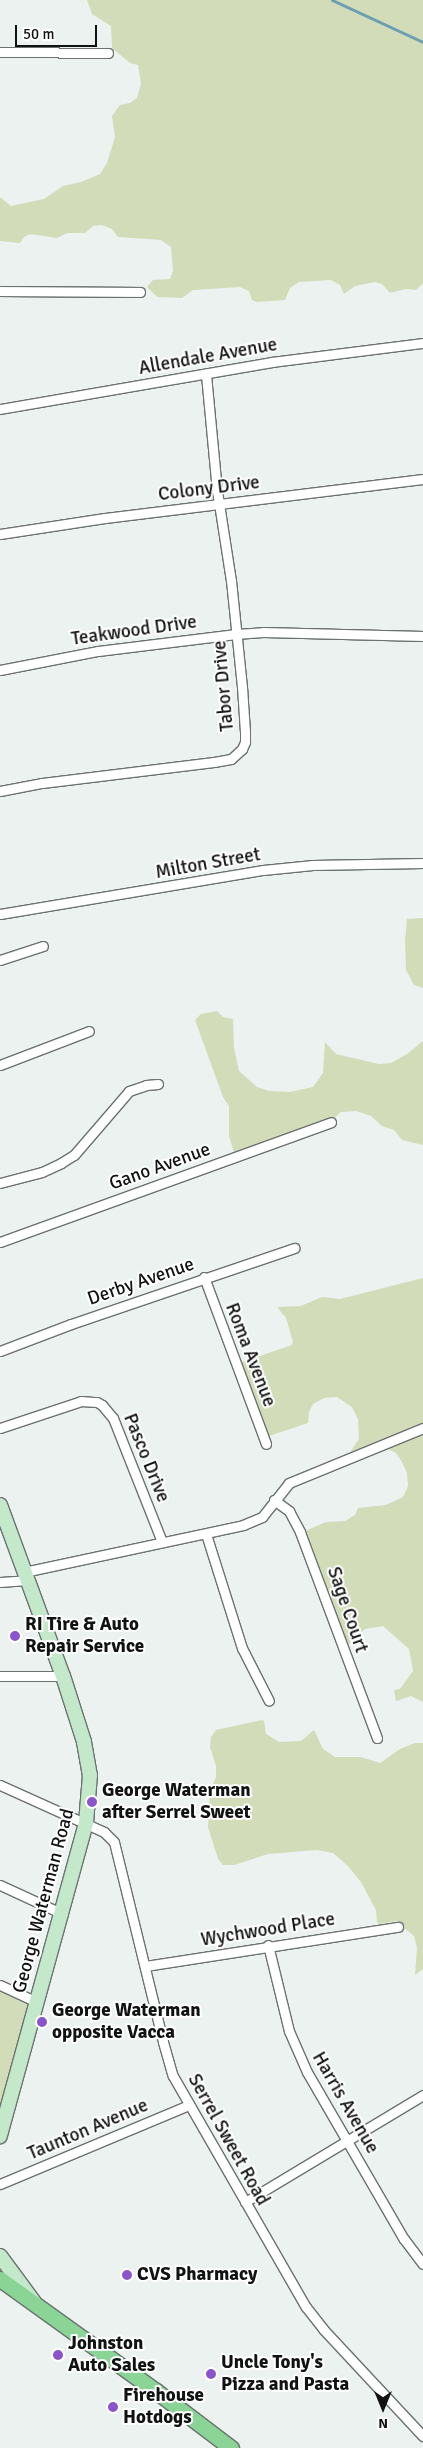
<!DOCTYPE html>
<style>
body{margin:0}
#map{position:relative;width:423px;height:2448px;overflow:hidden;background:#ebf2ef;font-family:Signika,sans-serif}
div>[style]{position:absolute}
[style*='--x']{left:calc(var(--x)*1px);top:calc(var(--y)*1px);width:calc(var(--w)*1px);rotate:calc(var(--a)*1deg)}
.green>*{inset:0;background:#d2dcb9}
.stream>*{height:3px;margin:-1.5px;padding:0 1.5px;transform-origin:1.5px;border-radius:1.5px;background:#6d9fb3}
.roads{filter:drop-shadow(1px 0 #6b726f) drop-shadow(-1px 0 #6b726f) drop-shadow(0 1px #6b726f) drop-shadow(0 -1px #6b726f)}
.minor>*{height:9px;margin:-4.5px;padding:0 4.5px;transform-origin:4.5px;border-radius:4.5px;background:#fff}
.secondary>*{height:14px;margin:-7px;padding:0 7px;transform-origin:7px;border-radius:7px;background:#c4e9ca}
.primary>*{height:15px;margin:-7.5px;padding:0 7.5px;transform-origin:7.5px;border-radius:7.5px;background:#8ad496}
.dots>*{width:14px;height:14px;translate:-50% -50%;box-sizing:border-box;border:2px solid #fff;border-radius:50%}
span{translate:-50% -50%;white-space:nowrap;text-align:center;line-height:1.15;-webkit-text-stroke:4px #fff;paint-order:stroke}
.street-label{font-size:19px;color:#111312}
.poi-label{font-size:19px;color:#111312;font-weight:700}
.left{translate:0 -50%;text-align:left}
.north{position:absolute;left:358px;top:2383px;width:50px;height:50px;-webkit-text-stroke:4px #fff;paint-order:stroke;rotate:180deg;font-size:14px;font-weight:700;line-height:20px;text-align:center;color:#111312}
.north::after{content:'';display:block;margin:auto;width:18px;height:22px;background:#111312;clip-path:polygon(50% 0,100% 100%,50% 72%,0 100%)}
.scale{position:absolute;left:15px;top:25px;width:82px;height:22px;box-sizing:border-box;border:2px solid #111312;border-top:0;padding-left:6px;font-size:15px;line-height:18px;white-space:nowrap;color:#111312;-webkit-text-stroke:4px #fff;paint-order:stroke}
</style>
<div id="map">
<div class="green">
<i style="clip-path:polygon(87px 0,423px 0,423px 283px,416px 290px,406px 289px,390px 293px,382px 284px,375px 282px,355px 286px,344px 294px,340px 285px,331px 280px,299px 282px,290px 288px,285px 300px,256px 302px,252px 300px,249px 291px,240px 287px,193px 290px,182px 298px,157px 297px,147px 287px,153px 280px,170px 279px,173px 271px,171px 247px,161px 240px,118px 237px,112px 229px,102px 225px,93px 226px,85px 233px,67px 233px,57px 238px,30px 234px,24px 237px,20px 243px,0 241px,0 197px,11px 206px,44px 199px,63px 186px,81px 182px,100px 174px,107px 163px,115px 137px,112px 116px,120px 105px,130px 103px,137px 98px,141px 84px,138px 65px,130px 63px,112px 48px,111px 26px,92px 14px)"></i>
<i style="clip-path:polygon(423px 918px,423px 988px,414px 985px,406px 970px,405px 941px,407px 919px)"></i>
<i style="clip-path:polygon(217px 1011px,223px 1017px,233px 1019px,234px 1048px,239px 1071px,257px 1087px,269px 1091px,290px 1092px,313px 1087px,323px 1073px,325px 1042px,336px 1054px,379px 1064px,391px 1063px,407px 1054px,423px 1041px,423px 1145px,402px 1140px,394px 1130px,382px 1126px,371px 1116px,356px 1111px,341px 1112px,331px 1121px,235px 1156px,229px 1136px,229px 1106px,223px 1097px,195px 1020px,201px 1014px)"></i>
<i style="clip-path:polygon(423px 1278px,423px 1702px,411px 1696px,396px 1701px,394px 1690px,400px 1689px,413px 1671px,409px 1649px,383px 1626px,365px 1629px,346px 1647px,303px 1532px,326px 1522px,345px 1521px,355px 1515px,358px 1508px,386px 1505px,403px 1497px,408px 1486px,407px 1473px,402px 1462px,396px 1453px,386px 1448px,349px 1454px,359px 1439px,358px 1419px,352px 1407px,337px 1397px,324px 1398px,313px 1404px,309px 1412px,308px 1423px,263px 1438px,239px 1363px,292px 1345px,293px 1342px,286px 1318px,277px 1307px,301px 1306px,322px 1297px,340px 1299px)"></i>
<i style="clip-path:polygon(262px 1720px,264px 1721px,266px 1734px,279px 1742px,301px 1741px,314px 1730px,323px 1749px,335px 1757px,361px 1757px,380px 1763px,400px 1749px,415px 1743px,423px 1743px,423px 1969px,415px 1975px,417px 1948px,414px 1936px,396px 1921px,379px 1924px,377px 1922px,376px 1910px,361px 1882px,348px 1866px,333px 1853px,317px 1850px,268px 1854px,234px 1865px,223px 1865px,218px 1859px,208px 1827px,210px 1791px,216px 1777px,216px 1766px,210px 1747px,211px 1737px,216px 1730px)"></i>
<i style="clip-path:polygon(0 1982px,36px 1998px,0 2135px)"></i>
</div>
<div class="stream">
<i style="--x:332;--y:0;--w:100;--a:24.8"></i>
</div>
<div class="roads">
<div class="minor">
<i style="--x:0;--y:52;--w:108;--a:0.5"></i>
<i style="--x:0;--y:291;--w:140;--a:0.4"></i>
<i style="--x:0;--y:409;--w:276;--a:-9.8"></i>
<i style="--x:272;--y:362;--w:152;--a:-7.2"></i>
<i style="--x:0;--y:534;--w:106;--a:-8.7"></i>
<i style="--x:105;--y:518;--w:320;--a:-7"></i>
<i style="--x:0;--y:670;--w:100;--a:-11"></i>
<i style="--x:98;--y:651;--w:139;--a:-7"></i>
<i style="--x:236;--y:634;--w:27;--a:-4"></i>
<i style="--x:263;--y:632;--w:160;--a:1.4"></i>
<i style="--x:0;--y:791;--w:43;--a:-10.8"></i>
<i style="--x:42;--y:783;--w:173;--a:-7"></i>
<i style="--x:214;--y:762;--w:17;--a:-10"></i>
<i style="--x:231;--y:759;--w:15;--a:-42"></i>
<i style="--x:242;--y:749;--w:8;--a:-67"></i>
<i style="--x:245;--y:742;--w:10;--a:-90"></i>
<i style="--x:245;--y:732;--w:45;--a:-93.8"></i>
<i style="--x:242;--y:687;--w:107;--a:-95.9"></i>
<i style="--x:231;--y:581;--w:91;--a:-98.8"></i>
<i style="--x:217;--y:491;--w:118;--a:-95.4"></i>
<i style="--x:0;--y:914;--w:267;--a:-9.5"></i>
<i style="--x:263;--y:870;--w:50;--a:-5.7"></i>
<i style="--x:313;--y:865;--w:110;--a:-1"></i>
<i style="--x:0;--y:960;--w:45;--a:-18"></i>
<i style="--x:0;--y:1065;--w:95;--a:-20.9"></i>
<i style="--x:0;--y:1183;--w:43;--a:-14.7"></i>
<i style="--x:42;--y:1172;--w:21;--a:-25"></i>
<i style="--x:61;--y:1163;--w:15;--a:-32"></i>
<i style="--x:74;--y:1155;--w:84;--a:-49.3"></i>
<i style="--x:129;--y:1091;--w:18;--a:-19"></i>
<i style="--x:146;--y:1085;--w:12;--a:-5"></i>
<i style="--x:0;--y:1242;--w:352;--a:-19.9"></i>
<i style="--x:204;--y:1277;--w:178;--a:69.6"></i>
<i style="--x:0;--y:1351;--w:76;--a:-20.8"></i>
<i style="--x:71;--y:1324;--w:236;--a:-18.8"></i>
<i style="--x:0;--y:1428;--w:85;--a:-18.4"></i>
<i style="--x:81;--y:1401;--w:16;--a:4"></i>
<i style="--x:97;--y:1402;--w:6;--a:31"></i>
<i style="--x:102;--y:1405;--w:17;--a:50"></i>
<i style="--x:113;--y:1418;--w:133;--a:68.4"></i>
<i style="--x:274;--y:1500;--w:19;--a:36"></i>
<i style="--x:289;--y:1511;--w:24;--a:62"></i>
<i style="--x:300;--y:1532;--w:220;--a:69.5"></i>
<i style="--x:206;--y:1534;--w:120;--a:72.5"></i>
<i style="--x:242;--y:1648;--w:59;--a:63"></i>
<i style="--x:24;--y:1572;--w:224;--a:-12.1"></i>
<i style="--x:243;--y:1525;--w:21;--a:-23"></i>
<i style="--x:262;--y:1517;--w:43;--a:-51.5"></i>
<i style="--x:289;--y:1483;--w:145;--a:-22.3"></i>
<i style="--x:0;--y:1582;--w:27;--a:-4"></i>
<i style="--x:0;--y:1676;--w:63;--a:0"></i>
<i style="--x:0;--y:1785;--w:114;--a:24.3"></i>
<i style="--x:104;--y:1832;--w:14;--a:45"></i>
<i style="--x:114;--y:1842;--w:206;--a:76.2"></i>
<i style="--x:163;--y:2042;--w:35;--a:74"></i>
<i style="--x:173;--y:2076;--w:267;--a:60.1"></i>
<i style="--x:306;--y:2307;--w:29;--a:52"></i>
<i style="--x:324;--y:2330;--w:145;--a:47"></i>
<i style="--x:0;--y:1885;--w:69;--a:24.7"></i>
<i style="--x:268;--y:1945;--w:89;--a:76.3"></i>
<i style="--x:289;--y:2031;--w:45;--a:66.3"></i>
<i style="--x:307;--y:2072;--w:193;--a:59.9"></i>
<i style="--x:404;--y:2239;--w:31;--a:53"></i>
<i style="--x:145;--y:1966;--w:256;--a:-8.8"></i>
<i style="--x:0;--y:1985;--w:41;--a:24.7"></i>
<i style="--x:0;--y:2184;--w:205;--a:-22.7"></i>
<i style="--x:245;--y:2202;--w:208;--a:-31"></i>
</div>
<div class="secondary">
<i style="--x:0;--y:1505;--w:182;--a:69.8"></i>
<i style="--x:63;--y:1676;--w:69;--a:72.3"></i>
<i style="--x:84;--y:1742;--w:34;--a:80"></i>
<i style="--x:90;--y:1775;--w:48;--a:94.8"></i>
<i style="--x:86;--y:1823;--w:325;--a:105.4"></i>
<i style="--x:0;--y:2256;--w:57;--a:53.5"></i>
</div>
<div class="primary">
<i style="--x:0;--y:2279;--w:192;--a:35.7"></i>
<i style="--x:156;--y:2391;--w:94;--a:37.2"></i>
</div>
</div>
<div class="dots">
<i style="left:15px;top:1636px;background:#8c54cc"></i>
<i style="left:92px;top:1802px;background:#8c54cc"></i>
<i style="left:42px;top:2022px;background:#8c54cc"></i>
<i style="left:127px;top:2275px;background:#8c54cc"></i>
<i style="left:58px;top:2355px;background:#8c54cc"></i>
<i style="left:211px;top:2374px;background:#8c54cc"></i>
<i style="left:113px;top:2407px;background:#8c54cc"></i>
</div>
<div class="street-label">
<span style="left:208px;top:357px;rotate:-10deg">Allendale Avenue</span>
<span style="left:209px;top:489px;rotate:-7deg">Colony Drive</span>
<span style="left:134px;top:631px;rotate:-8deg">Teakwood Drive</span>
<span style="left:224px;top:686px;rotate:-95deg">Tabor Drive</span>
<span style="left:208px;top:864px;rotate:-10deg">Milton Street</span>
<span style="left:160px;top:1167px;rotate:-20deg">Gano Avenue</span>
<span style="left:141px;top:1282px;rotate:-19deg">Derby Avenue</span>
<span style="left:250px;top:1355px;rotate:69deg">Roma Avenue</span>
<span style="left:146px;top:1458px;rotate:68deg">Pasco Drive</span>
<span style="left:347px;top:1610px;rotate:71deg">Sage Court</span>
<span style="left:44px;top:1901px;rotate:-75deg">George Waterman Road</span>
<span style="left:268px;top:1930px;rotate:-9deg">Wychwood Place</span>
<span style="left:345px;top:2103px;rotate:60deg">Harris Avenue</span>
<span style="left:88px;top:2130px;rotate:-23deg">Taunton Avenue</span>
<span style="left:228px;top:2140px;rotate:61deg">Serrel Sweet Road</span>
</div>
<div class="poi-label">
<span class="left" style="left:25px;top:1636px">RI Tire &amp; Auto<br>Repair Service</span>
<span class="left" style="left:102px;top:1802px">George Waterman<br>after Serrel Sweet</span>
<span class="left" style="left:52px;top:2022px">George Waterman<br>opposite Vacca</span>
<span class="left" style="left:137px;top:2275px">CVS Pharmacy</span>
<span class="left" style="left:68px;top:2355px">Johnston<br>Auto Sales</span>
<span class="left" style="left:221px;top:2374px">Uncle Tony's<br>Pizza and Pasta</span>
<span class="left" style="left:123px;top:2407px">Firehouse<br>Hotdogs</span>
</div>
<div class="north">N</div>
<div class="scale">50 m</div>
</div>
